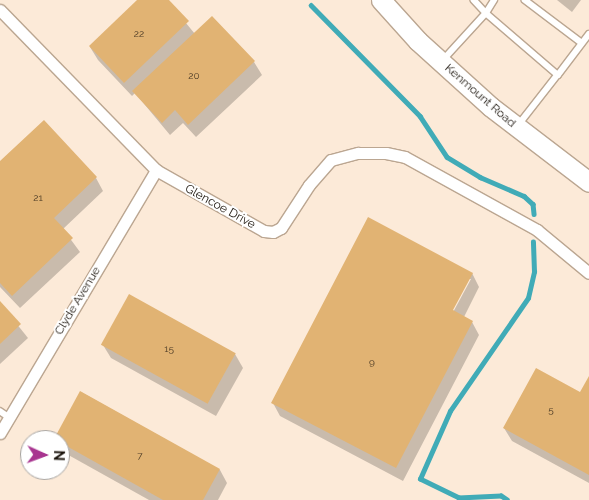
<!DOCTYPE html>
<style>
body{margin:0}
#map{position:relative;width:589px;height:500px;overflow:hidden;background:#fcead8;font-family:Raleway,sans-serif}
div>[style]{position:absolute}
[style*='--x']{left:calc(var(--x)*1px);top:calc(var(--y)*1px);width:calc(var(--w)*1px);rotate:calc(var(--a)*1deg)}
.shadow>*{inset:0;background:#0003}
.stream>*{height:4.5px;margin:-2.25px;padding:0 2.25px;transform-origin:2.25px;border-radius:2.25px;background:#40abb7}
.building>*{inset:0;background:#e1b373;transform-origin:0 0}
.roads{filter:drop-shadow(1px 0 #bba691) drop-shadow(-1px 0 #bba691) drop-shadow(0 1px #bba691) drop-shadow(0 -1px #bba691)}
.lane>*{height:5.5px;margin:-2.75px;padding:0 2.75px;transform-origin:2.75px;border-radius:2.75px;background:#fff}
.street>*{height:11px;margin:-5.5px;padding:0 5.5px;transform-origin:5.5px;border-radius:5.5px;background:#fff}
.primary>*{height:19px;margin:-9.5px;padding:0 9.5px;transform-origin:9.5px;border-radius:9.5px;background:#fff}
span{translate:-50% -50%;white-space:nowrap;text-align:center;line-height:1.15;-webkit-text-stroke:4px #fff;paint-order:stroke}
.number-label{font-size:10px;color:#4d3c26}
.number-label span{-webkit-text-stroke-width:0}
.street-label{font-size:12px;color:#1c150d}
.north{position:absolute;left:20px;top:430px;width:50px;height:50px;box-sizing:border-box;background:#fff;border:1px solid #a4a19e;border-radius:50%;rotate:92deg;font-size:14px;font-weight:700;line-height:20px;text-align:center;color:#1c150d}
.north::after{content:'';display:block;margin:auto;width:18px;height:22px;background:#a83590;clip-path:polygon(50% 0,100% 100%,50% 72%,0 100%)}
</style>
<div id="map">
<div class="shadow">
<i style="clip-path:polygon(138px 0,167px 0,195px 34px,212px 17px,254px 62px,262px 75px,196px 137px,183px 123px,170px 135px,135px 93px,132px 96px,98px 60px,90px 47px)"></i>
<i style="clip-path:polygon(557px 0,581px 0,572px 12px)"></i>
<i style="clip-path:polygon(0 163px,96px 178px,103px 191px,63px 229px,80px 252px,20px 308px,0 287px)"></i>
<i style="clip-path:polygon(evenodd,472px 273px,479px 287px,464px 317px,472px 322px,479px 335px,403px 481px,280px 416px,273px 403px,472px 273px,468px 279px,471px 279px,451px 316px,449px 315px,468px 279px)"></i>
<i style="clip-path:polygon(0 303px,28px 338px,0 364px)"></i>
<i style="clip-path:polygon(103px 345px,235px 354px,243px 368px,216px 416px,111px 358px)"></i>
<i style="clip-path:polygon(589px 379px,589px 483px,512px 441px,504px 428px,581px 394px)"></i>
<i style="clip-path:polygon(81px 392px,220px 470px,227px 483px,218px 500px,149px 500px,63px 452px,60px 440px)"></i>
</div>
<div class="stream">
<i style="--x:311;--y:5;--w:156;--a:45.5"></i>
<i style="--x:420;--y:116;--w:49;--a:56.6"></i>
<i style="--x:447;--y:157;--w:39;--a:31"></i>
<i style="--x:480;--y:177;--w:48;--a:23.4"></i>
<i style="--x:524;--y:196;--w:12;--a:42"></i>
<i style="--x:533;--y:204;--w:10;--a:84"></i>
<i style="--x:507;--y:500;--w:7;--a:-146"></i>
<i style="--x:501;--y:496;--w:42;--a:177.3"></i>
<i style="--x:459;--y:498;--w:43;--a:-154"></i>
<i style="--x:420;--y:479;--w:74;--a:-66.2"></i>
<i style="--x:450;--y:411;--w:137;--a:-55.4"></i>
<i style="--x:528;--y:298;--w:27;--a:-77"></i>
<i style="--x:534;--y:272;--w:30;--a:-92"></i>
</div>
<div class="building">
<i style="clip-path:polygon(137px 0,169px 0,189px 21px,124px 83px,89px 46px)"></i>
<i style="clip-path:polygon(212px 16px,255px 61px,188px 125px,175px 110px,162px 123px,132px 91px)"></i>
<i style="clip-path:polygon(44px 120px,97px 177px,54px 218px,73px 238px,12px 296px,0 283px,0 161px)"></i>
<i style="clip-path:polygon(368px 217px,473px 273px,453px 310px,473px 321px,396px 468px,271px 403px)"></i>
<i style="left:129px;top:294px;width:122px;height:58px;rotate:29deg"></i>
<i style="clip-path:polygon(0 301px,21px 324px,0 344px)"></i>
<i style="clip-path:polygon(536px 368px,580px 392px,589px 376px,589px 475px,503px 428px)"></i>
<i style="clip-path:polygon(80px 391px,220px 469px,203px 500px,163px 500px,54px 439px)"></i>
</div>
<div class="roads">
<div class="lane">
<i style="--x:474;--y:0;--w:18;--a:47"></i>
<i style="--x:486;--y:13;--w:15;--a:-58"></i>
<i style="--x:525;--y:0;--w:71;--a:37"></i>
<i style="--x:442;--y:61;--w:65;--a:-47.5"></i>
<i style="--x:486;--y:13;--w:95;--a:40.7"></i>
<i style="--x:558;--y:75;--w:63;--a:128"></i>
<i style="--x:558;--y:75;--w:51;--a:-52.9"></i>
<i style="--x:0;--y:411;--w:11;--a:34"></i>
</div>
<div class="street">
<i style="--x:0;--y:10;--w:223;--a:45.7"></i>
<i style="--x:156;--y:170;--w:124;--a:29.5"></i>
<i style="--x:264;--y:231;--w:9;--a:6"></i>
<i style="--x:273;--y:232;--w:9;--a:-27"></i>
<i style="--x:281;--y:228;--w:51;--a:-56.9"></i>
<i style="--x:309;--y:185;--w:33;--a:-49"></i>
<i style="--x:331;--y:160;--w:28;--a:-15"></i>
<i style="--x:358;--y:153;--w:28;--a:0"></i>
<i style="--x:386;--y:153;--w:19;--a:12"></i>
<i style="--x:405;--y:157;--w:151;--a:28.9"></i>
<i style="--x:537;--y:230;--w:67;--a:39.6"></i>
<i style="--x:0;--y:433;--w:306;--a:-59.3"></i>
</div>
<div class="primary">
<i style="--x:381;--y:0;--w:55;--a:47.9"></i>
<i style="--x:418;--y:41;--w:98;--a:42.1"></i>
<i style="--x:491;--y:107;--w:123;--a:37.4"></i>
</div>
</div>
<div class="number-label">
<span style="left:139px;top:34px">22</span>
<span style="left:194px;top:76px">20</span>
<span style="left:38px;top:198px">21</span>
<span style="left:169px;top:349px">15</span>
<span style="left:372px;top:362px">9</span>
<span style="left:551px;top:410px">5</span>
<span style="left:140px;top:456px">7</span>
</div>
<div class="street-label">
<span style="left:480px;top:96px;rotate:41deg">Kenmount Road</span>
<span style="left:220px;top:207px;rotate:29deg">Glencoe Drive</span>
<span style="left:78px;top:301px;rotate:-59deg">Clyde Avenue</span>
</div>
<div class="north">N</div>
</div>
